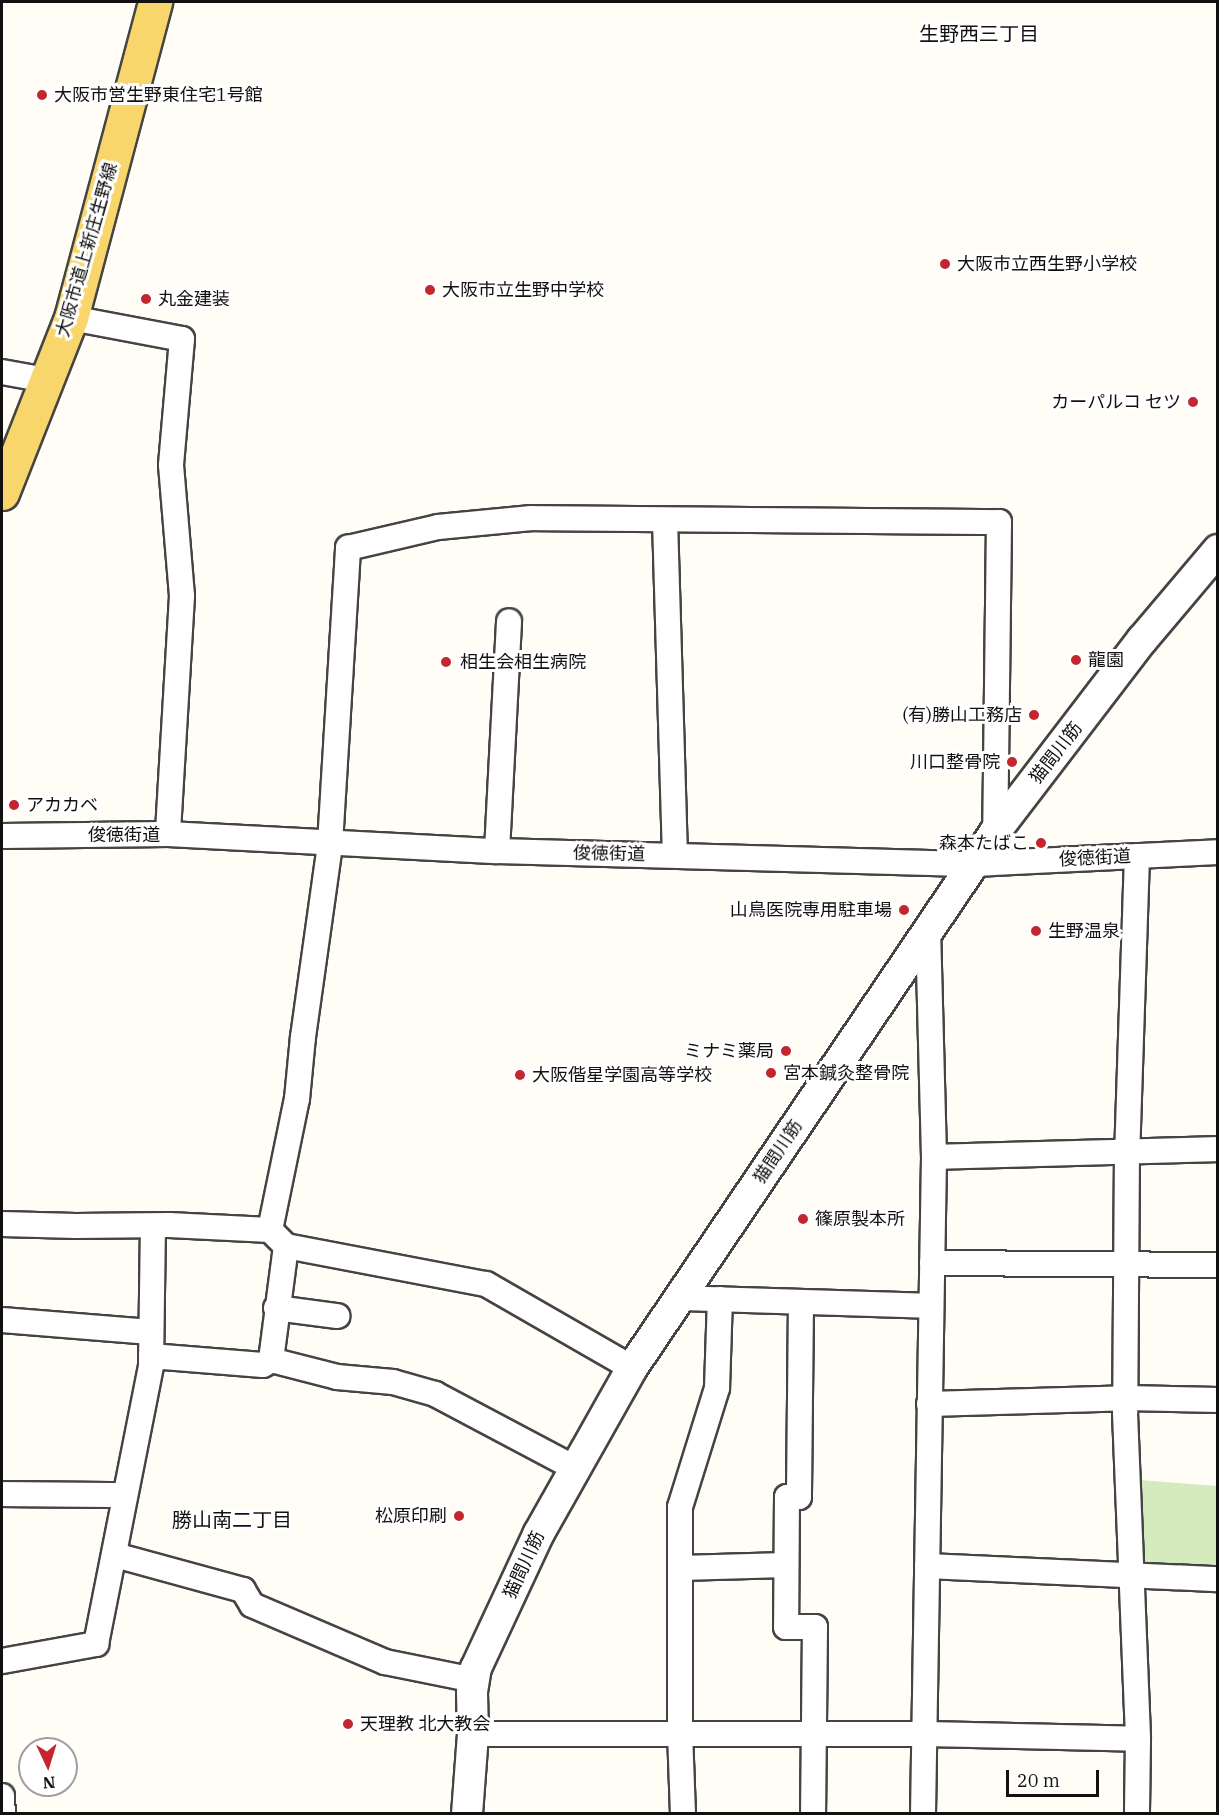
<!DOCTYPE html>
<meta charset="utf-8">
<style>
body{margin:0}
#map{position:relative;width:1219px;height:1815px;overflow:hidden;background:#fffdf5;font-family:"IBM Plex Serif","Noto Sans JP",serif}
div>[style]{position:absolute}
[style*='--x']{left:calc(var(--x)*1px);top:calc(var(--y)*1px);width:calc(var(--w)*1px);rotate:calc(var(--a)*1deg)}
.green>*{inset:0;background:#d5ebbd}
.roads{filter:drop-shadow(2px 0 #444) drop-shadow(-2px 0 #444) drop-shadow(0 2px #444) drop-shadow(0 -2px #444)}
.minor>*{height:24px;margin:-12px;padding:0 12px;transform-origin:12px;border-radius:12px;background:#fff}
.tertiary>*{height:30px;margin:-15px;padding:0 15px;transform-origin:15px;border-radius:15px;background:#fff}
.primary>*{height:33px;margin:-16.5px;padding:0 16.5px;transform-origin:16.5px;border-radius:16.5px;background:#f9d66b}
.dots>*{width:16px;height:16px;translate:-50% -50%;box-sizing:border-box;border:3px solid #fff;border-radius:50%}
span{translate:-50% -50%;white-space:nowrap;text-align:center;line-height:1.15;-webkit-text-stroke:6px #fff;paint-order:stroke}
.poi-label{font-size:18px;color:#111}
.left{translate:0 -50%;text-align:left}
.right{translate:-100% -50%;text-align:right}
.street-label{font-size:18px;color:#111}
.neighbourhood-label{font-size:20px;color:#111}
.frame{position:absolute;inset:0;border:3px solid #111;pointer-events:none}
.north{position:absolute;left:18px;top:1737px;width:60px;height:60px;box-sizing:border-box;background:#fff;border:2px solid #a0a0a0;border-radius:50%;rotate:176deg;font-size:16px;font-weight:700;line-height:24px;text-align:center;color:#111}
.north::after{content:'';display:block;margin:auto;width:21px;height:27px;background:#c4262e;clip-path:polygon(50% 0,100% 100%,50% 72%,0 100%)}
.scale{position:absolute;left:1006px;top:1770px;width:93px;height:27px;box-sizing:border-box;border:3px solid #111;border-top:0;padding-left:8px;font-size:18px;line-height:21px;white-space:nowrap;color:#111;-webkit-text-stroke:4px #fff;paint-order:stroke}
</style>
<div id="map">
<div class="green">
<i style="clip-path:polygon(1139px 1480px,1217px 1486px,1217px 1570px,1152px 1567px,1140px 1560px)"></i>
</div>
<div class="roads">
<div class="minor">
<i style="--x:71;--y:318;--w:113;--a:10.7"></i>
<i style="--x:182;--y:339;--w:126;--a:95"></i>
<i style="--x:171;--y:465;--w:131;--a:85.2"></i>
<i style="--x:182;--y:596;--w:238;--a:93.4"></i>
<i style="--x:2;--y:372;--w:45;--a:10.3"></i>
<i style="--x:665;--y:520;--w:335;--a:88.3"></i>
<i style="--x:2;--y:836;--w:166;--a:-0.7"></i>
<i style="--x:168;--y:834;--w:329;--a:3"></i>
<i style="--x:497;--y:851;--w:478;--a:1.6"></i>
<i style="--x:975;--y:864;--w:243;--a:-2.8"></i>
<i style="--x:497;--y:851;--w:230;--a:-87"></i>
<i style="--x:1137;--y:856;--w:295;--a:91.9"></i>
<i style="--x:1127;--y:1151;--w:262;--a:90.4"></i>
<i style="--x:1125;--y:1413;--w:326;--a:87.7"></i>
<i style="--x:1138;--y:1739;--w:75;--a:90.8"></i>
<i style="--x:934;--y:1157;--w:284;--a:-1.6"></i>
<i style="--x:2;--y:1224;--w:74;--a:1.5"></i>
<i style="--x:76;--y:1226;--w:93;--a:-0.6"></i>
<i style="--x:169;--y:1225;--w:101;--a:2.8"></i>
<i style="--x:270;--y:1230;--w:23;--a:45"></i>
<i style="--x:286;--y:1246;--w:204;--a:10.8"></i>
<i style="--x:486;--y:1284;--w:168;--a:29.9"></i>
<i style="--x:270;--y:1230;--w:134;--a:-78.4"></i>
<i style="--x:297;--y:1099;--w:62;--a:-84.5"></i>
<i style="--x:303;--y:1037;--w:195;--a:-82"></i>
<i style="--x:330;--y:844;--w:297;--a:-86.5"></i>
<i style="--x:348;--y:548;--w:92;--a:-13.1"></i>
<i style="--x:438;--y:527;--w:94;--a:-5.5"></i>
<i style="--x:532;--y:518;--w:467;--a:0.5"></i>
<i style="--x:999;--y:522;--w:310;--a:90.7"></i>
<i style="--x:932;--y:1263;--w:286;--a:0.4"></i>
<i style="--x:679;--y:1298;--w:252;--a:1.8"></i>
<i style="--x:801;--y:1302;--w:195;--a:90.6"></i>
<i style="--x:799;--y:1497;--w:12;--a:180"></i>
<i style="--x:787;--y:1497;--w:130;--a:90.4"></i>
<i style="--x:786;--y:1627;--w:29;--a:0"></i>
<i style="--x:815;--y:1627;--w:187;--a:90.6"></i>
<i style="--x:276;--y:1308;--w:62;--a:7.5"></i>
<i style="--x:2;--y:1320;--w:149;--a:4.6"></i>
<i style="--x:151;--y:1356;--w:112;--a:4.6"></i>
<i style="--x:263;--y:1365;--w:9;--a:-32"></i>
<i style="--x:271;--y:1360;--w:68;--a:14.4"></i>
<i style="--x:337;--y:1377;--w:56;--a:5.1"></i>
<i style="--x:393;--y:1382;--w:44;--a:15.9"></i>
<i style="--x:435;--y:1394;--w:158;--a:27.9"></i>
<i style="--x:271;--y:1360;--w:115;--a:-82.5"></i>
<i style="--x:929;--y:1404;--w:197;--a:-1.7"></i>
<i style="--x:1126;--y:1398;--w:92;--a:1.2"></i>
<i style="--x:2;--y:1494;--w:123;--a:0.5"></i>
<i style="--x:115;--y:1555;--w:133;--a:15.3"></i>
<i style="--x:243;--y:1590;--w:17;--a:59"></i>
<i style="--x:252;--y:1605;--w:145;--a:23.2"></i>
<i style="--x:385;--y:1662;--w:91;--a:11.4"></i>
<i style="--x:927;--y:1566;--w:291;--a:2.6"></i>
<i style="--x:680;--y:1568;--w:106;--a:-1.6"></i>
<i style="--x:2;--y:1661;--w:96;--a:-10.3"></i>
<i style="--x:96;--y:1644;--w:283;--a:-78.8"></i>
<i style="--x:151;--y:1366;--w:139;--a:-89.2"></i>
<i style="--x:473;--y:1734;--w:452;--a:0"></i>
<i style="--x:925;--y:1734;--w:213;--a:1.3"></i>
<i style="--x:2;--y:1796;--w:18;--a:87"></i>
<i style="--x:683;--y:1814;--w:80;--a:-92.1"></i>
<i style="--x:680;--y:1734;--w:227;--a:-90"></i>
<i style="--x:680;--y:1507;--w:125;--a:-72.7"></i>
<i style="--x:717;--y:1388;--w:89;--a:-88.1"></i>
<i style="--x:923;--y:1814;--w:657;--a:-89.04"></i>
<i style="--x:934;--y:1157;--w:227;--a:-91.5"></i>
</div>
<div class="tertiary">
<i style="--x:467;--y:1814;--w:80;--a:-85.7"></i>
<i style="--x:473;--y:1734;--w:42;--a:-91.4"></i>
<i style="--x:472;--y:1692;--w:24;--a:-81"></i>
<i style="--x:476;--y:1668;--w:149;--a:-65"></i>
<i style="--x:539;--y:1533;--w:189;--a:-60.6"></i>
<i style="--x:632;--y:1368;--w:647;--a:-55.89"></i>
<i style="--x:995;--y:832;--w:242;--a:-52.6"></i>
<i style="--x:1142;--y:640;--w:118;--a:-49.8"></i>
</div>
<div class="primary">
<i style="--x:2;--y:493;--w:188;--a:-68.5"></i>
<i style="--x:71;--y:318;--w:327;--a:-75.1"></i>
</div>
</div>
<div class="dots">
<i style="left:42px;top:95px;background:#c4262e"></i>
<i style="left:945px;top:264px;background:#c4262e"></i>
<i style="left:430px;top:290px;background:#c4262e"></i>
<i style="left:146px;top:299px;background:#c4262e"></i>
<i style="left:1193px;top:402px;background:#c4262e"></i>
<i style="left:1076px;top:660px;background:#c4262e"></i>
<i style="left:446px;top:662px;background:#c4262e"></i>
<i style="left:1034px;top:715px;background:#c4262e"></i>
<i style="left:1012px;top:762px;background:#c4262e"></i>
<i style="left:14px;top:805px;background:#c4262e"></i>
<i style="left:1041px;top:843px;background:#c4262e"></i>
<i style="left:904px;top:910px;background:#c4262e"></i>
<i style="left:1036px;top:931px;background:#c4262e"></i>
<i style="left:786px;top:1051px;background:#c4262e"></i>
<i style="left:771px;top:1073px;background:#c4262e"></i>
<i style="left:520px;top:1075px;background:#c4262e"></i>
<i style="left:803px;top:1219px;background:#c4262e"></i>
<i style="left:459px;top:1516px;background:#c4262e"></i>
<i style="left:348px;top:1724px;background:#c4262e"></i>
</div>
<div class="poi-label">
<span class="left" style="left:54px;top:95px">大阪市営生野東住宅1号館</span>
<span class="left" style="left:957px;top:264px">大阪市立西生野小学校</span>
<span class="left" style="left:442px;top:290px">大阪市立生野中学校</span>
<span class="left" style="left:158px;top:299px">丸金建装</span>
<span class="right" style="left:1181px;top:402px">カーパルコ セツ</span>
<span class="left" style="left:1088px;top:660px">龍園</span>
<span class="left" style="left:460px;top:662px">相生会相生病院</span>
<span class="right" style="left:1022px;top:715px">(有)勝山工務店</span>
<span class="right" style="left:1000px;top:762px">川口整骨院</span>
<span class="left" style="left:26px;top:805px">アカカベ</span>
<span class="right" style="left:1029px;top:843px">森本たばこ</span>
<span class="right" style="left:892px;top:910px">山鳥医院専用駐車場</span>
<span class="left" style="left:1048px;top:931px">生野温泉</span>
<span class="right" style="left:774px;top:1051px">ミナミ薬局</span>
<span class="left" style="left:783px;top:1073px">宮本鍼灸整骨院</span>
<span class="left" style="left:532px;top:1075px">大阪偕星学園高等学校</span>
<span class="left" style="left:815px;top:1219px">篠原製本所</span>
<span class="right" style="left:447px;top:1516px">松原印刷</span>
<span class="left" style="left:360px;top:1724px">天理教 北大教会</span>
</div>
<div class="street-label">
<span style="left:87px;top:250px;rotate:-74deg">大阪市道上新庄生野線</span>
<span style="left:1056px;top:753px;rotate:-52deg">猫間川筋</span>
<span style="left:124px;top:835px">俊徳街道</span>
<span style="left:609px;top:854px;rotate:1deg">俊徳街道</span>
<span style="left:1095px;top:858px;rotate:-3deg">俊徳街道</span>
<span style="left:778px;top:1152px;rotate:-56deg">猫間川筋</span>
<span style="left:524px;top:1565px;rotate:-65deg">猫間川筋</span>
</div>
<div class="neighbourhood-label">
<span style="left:979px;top:33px">生野西三丁目</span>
<span style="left:232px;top:1519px">勝山南二丁目</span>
</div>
<div class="frame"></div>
<div class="north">N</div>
<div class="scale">20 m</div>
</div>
